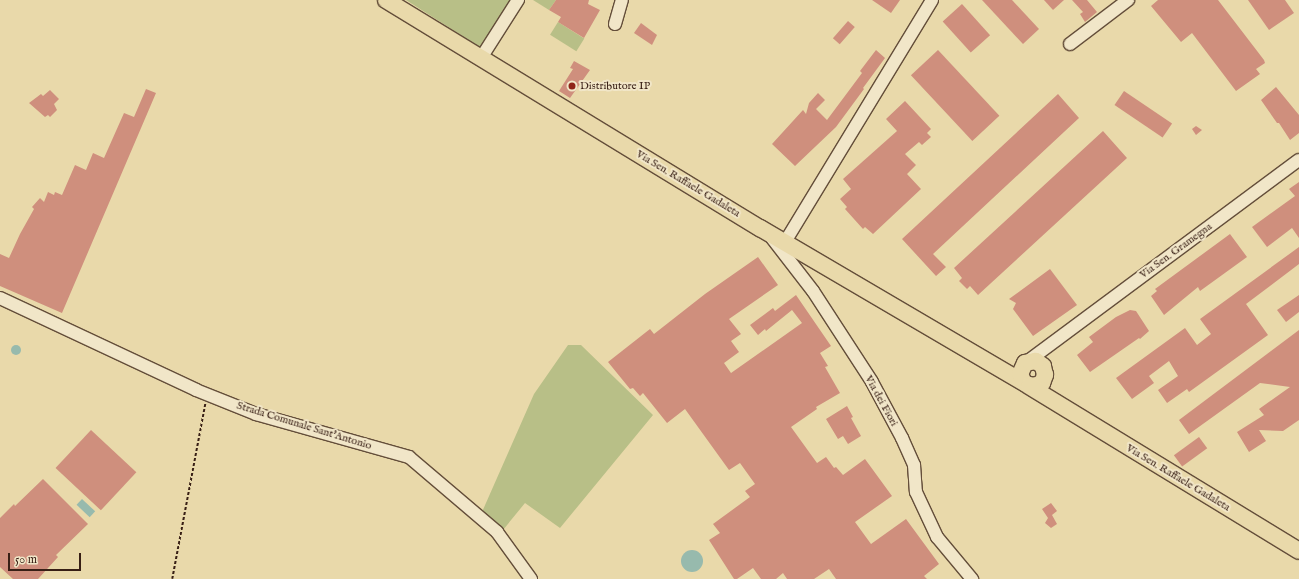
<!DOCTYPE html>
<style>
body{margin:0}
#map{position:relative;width:1299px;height:579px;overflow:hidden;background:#e9d9aa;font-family:"IM FELL English",serif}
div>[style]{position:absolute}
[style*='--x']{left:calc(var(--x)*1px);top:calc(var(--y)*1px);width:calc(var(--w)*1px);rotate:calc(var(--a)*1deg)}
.green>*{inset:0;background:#b8bf87;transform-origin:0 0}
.water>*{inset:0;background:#97baad;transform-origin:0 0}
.round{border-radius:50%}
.building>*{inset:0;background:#cf8f7d;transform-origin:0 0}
.path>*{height:1.5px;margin-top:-0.75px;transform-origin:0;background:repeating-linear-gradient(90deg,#381f15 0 3px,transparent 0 5px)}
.roads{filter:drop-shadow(1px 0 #644e3a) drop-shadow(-1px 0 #644e3a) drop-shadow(0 1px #644e3a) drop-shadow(0 -1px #644e3a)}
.minor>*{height:12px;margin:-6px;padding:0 6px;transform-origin:6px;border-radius:6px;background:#f1e6c8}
.major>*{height:16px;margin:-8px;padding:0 8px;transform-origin:8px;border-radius:8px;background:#e9d9aa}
.dots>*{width:11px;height:11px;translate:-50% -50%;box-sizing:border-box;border:2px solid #f1e6c8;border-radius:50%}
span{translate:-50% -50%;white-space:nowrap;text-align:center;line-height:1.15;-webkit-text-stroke:4px #f1e6c8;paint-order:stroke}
.poi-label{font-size:11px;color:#381f15}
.left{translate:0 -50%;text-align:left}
.street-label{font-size:11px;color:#381f15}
.scale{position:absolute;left:8px;top:553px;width:73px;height:18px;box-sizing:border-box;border:2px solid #381f15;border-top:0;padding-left:5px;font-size:12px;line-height:14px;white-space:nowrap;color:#381f15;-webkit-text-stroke:3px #f1e6c8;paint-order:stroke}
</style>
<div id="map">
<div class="green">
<i style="clip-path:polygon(406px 0,512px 0,481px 48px)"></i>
<i style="clip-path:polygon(533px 0,556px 0,549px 10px)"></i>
<i style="left:558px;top:22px;width:31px;height:15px;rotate:32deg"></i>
<i style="clip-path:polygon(568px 345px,581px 345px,653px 415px,560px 528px,525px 503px,503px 530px,482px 512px,534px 394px)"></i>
</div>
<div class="water">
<i class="round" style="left:11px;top:345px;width:10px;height:10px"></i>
<i style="left:82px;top:499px;width:18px;height:8px;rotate:43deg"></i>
<i class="round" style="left:681px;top:550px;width:22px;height:22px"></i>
</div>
<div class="building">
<i style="clip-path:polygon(556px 0,589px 0,588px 4px,600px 10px,584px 38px,558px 22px,561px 17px,549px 10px)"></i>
<i style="clip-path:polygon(872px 0,900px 0,891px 13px)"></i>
<i style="clip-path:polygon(982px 0,1012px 0,1039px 29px,1023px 44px)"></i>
<i style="clip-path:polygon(1044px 0,1064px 0,1053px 10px)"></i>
<i style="clip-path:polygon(1072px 0,1087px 0,1097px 12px,1085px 22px,1080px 14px,1083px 12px)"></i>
<i style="clip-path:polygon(1158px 0,1218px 0,1264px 60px,1265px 63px,1256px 69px,1260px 74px,1236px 91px,1192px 33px,1181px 42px,1151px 6px)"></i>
<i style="clip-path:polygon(1248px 0,1285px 0,1294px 13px,1269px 30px)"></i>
<i style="left:962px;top:4px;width:42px;height:26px;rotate:48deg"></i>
<i style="left:848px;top:21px;width:9px;height:23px;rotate:41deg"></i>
<i style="clip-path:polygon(641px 23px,657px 35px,652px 45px,634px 33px)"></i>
<i style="clip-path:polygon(876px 50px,885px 58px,863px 88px,864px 89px,836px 127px,795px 166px,772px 144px,803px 110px,806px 114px,809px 103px,818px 93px,825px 100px,816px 109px,827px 120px,862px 73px,860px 71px)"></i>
<i style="left:938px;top:50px;width:90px;height:37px;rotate:47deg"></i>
<i style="clip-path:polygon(574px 61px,590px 70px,570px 98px,559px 91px,573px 69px,570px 68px)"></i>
<i style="clip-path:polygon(1276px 87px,1299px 115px,1299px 133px,1290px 140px,1279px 123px,1277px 123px,1261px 100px)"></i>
<i style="clip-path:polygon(146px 89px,156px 93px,62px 313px,0 286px,0 254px,9px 258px,20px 234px,34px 209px,32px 207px,40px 198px,44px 202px,48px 192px,54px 195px,55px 192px,62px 195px,75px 165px,86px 170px,93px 153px,104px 158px,124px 113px,134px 117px)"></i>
<i style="clip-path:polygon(50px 90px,59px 99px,54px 104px,57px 110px,50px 117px,48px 115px,45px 117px,29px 103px,41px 94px,43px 96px)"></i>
<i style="left:1124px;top:91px;width:58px;height:17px;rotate:34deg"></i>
<i style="clip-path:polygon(1058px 94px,1079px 118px,933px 254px,946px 267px,936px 276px,902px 239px)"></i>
<i style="clip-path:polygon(905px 101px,931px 129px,927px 133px,931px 137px,922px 145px,919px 142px,905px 154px,916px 165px,907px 174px,921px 189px,873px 234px,865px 227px,863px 229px,845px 209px,847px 207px,840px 199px,851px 189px,843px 179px,897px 131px,886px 119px)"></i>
<i style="clip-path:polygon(1196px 126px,1202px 130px,1196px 135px,1192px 129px)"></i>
<i style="clip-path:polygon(1103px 131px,1127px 158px,978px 295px,970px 286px,967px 289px,959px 281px,962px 278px,954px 268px)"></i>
<i style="clip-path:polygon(1299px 182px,1299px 238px,1292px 228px,1267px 247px,1252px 227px,1295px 196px,1289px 189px)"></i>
<i style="clip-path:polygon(1230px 234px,1247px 257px,1200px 291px,1198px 287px,1164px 315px,1151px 296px,1157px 291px,1155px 289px)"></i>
<i style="clip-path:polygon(1299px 247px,1299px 264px,1246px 304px,1268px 335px,1189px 392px,1187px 389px,1167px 403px,1158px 390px,1178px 376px,1169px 361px,1149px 376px,1154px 383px,1132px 399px,1116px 378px,1185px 328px,1197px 345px,1211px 334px,1200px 319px)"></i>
<i style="clip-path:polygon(758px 257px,778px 285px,729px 319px,741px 334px,731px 341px,739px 352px,724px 363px,731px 373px,802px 323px,792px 310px,766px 331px,765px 329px,758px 335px,750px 325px,773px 308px,775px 311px,796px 295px,831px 346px,820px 353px,828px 366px,825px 367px,840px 393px,816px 407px,817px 409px,791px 427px,817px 463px,826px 457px,834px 468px,836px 467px,843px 475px,865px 459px,892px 496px,855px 522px,871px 544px,906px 519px,939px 564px,924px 576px,927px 579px,836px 579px,829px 569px,814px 579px,787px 579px,783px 573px,776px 579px,761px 579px,753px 568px,737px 579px,734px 579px,709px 540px,720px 533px,713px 524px,750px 497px,745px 491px,755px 484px,740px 463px,729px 470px,685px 409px,667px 423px,643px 393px,640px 396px,633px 388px,630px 389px,608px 362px,650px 329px,654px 334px,705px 294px)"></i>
<i style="clip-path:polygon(1050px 269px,1077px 305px,1033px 336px,1013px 309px,1016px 303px,1009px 299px)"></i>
<i style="clip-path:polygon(1299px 295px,1299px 312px,1286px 322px,1277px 310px)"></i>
<i style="clip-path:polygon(1130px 310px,1136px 311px,1149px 331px,1140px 339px,1139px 338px,1090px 372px,1077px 355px,1093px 342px,1089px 337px,1116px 317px)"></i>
<i style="clip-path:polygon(1299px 330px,1299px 420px,1283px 431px,1259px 430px,1266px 441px,1249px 452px,1237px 432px,1264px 415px,1259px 409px,1290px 387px,1260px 383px,1189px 434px,1179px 420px)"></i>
<i style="clip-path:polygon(847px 406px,853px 417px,851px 418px,861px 436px,848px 444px,843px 436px,838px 439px,826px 419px)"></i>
<i style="left:91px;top:430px;width:62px;height:52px;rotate:43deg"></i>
<i style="left:1199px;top:437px;width:14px;height:31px;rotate:54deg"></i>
<i style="clip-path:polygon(43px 479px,88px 524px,56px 555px,58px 557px,38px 579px,13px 579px,0 567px,0 518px,14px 504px,15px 506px)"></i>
<i style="clip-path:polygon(1051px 503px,1057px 511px,1052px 515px,1057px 524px,1051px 528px,1045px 523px,1048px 518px,1042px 509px)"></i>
</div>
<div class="path">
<i style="--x:172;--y:579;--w:178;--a:-79.3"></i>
</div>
<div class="roads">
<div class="minor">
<i style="--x:615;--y:24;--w:25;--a:-74"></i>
<i style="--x:1070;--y:44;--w:73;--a:-37.2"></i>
<i style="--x:481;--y:58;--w:69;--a:-57.5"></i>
<i style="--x:772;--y:238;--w:67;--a:52.3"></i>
<i style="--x:813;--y:291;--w:108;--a:57"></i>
<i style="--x:872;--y:382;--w:64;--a:61.8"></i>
<i style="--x:902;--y:438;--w:30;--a:66"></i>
<i style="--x:914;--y:465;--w:27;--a:86"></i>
<i style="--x:916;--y:492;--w:50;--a:65"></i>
<i style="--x:937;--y:537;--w:55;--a:50.2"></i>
<i style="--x:785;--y:242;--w:283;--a:-58.7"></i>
<i style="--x:0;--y:298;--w:217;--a:25.1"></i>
<i style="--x:196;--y:390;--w:65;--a:21.8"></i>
<i style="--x:256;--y:414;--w:159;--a:15.7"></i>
<i style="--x:409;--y:457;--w:116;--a:40.4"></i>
<i style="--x:497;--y:532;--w:58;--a:54.1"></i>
<i style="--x:1028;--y:361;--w:337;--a:-36.6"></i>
</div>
<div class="major">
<i style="--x:386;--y:0;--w:438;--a:31.4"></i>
<i style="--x:760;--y:228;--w:308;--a:30.4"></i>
<i style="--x:1026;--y:384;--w:8;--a:14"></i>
<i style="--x:1034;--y:386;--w:9;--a:-21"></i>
<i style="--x:1042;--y:383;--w:9;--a:-69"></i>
<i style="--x:1045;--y:375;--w:9;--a:-103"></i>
<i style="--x:1043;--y:366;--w:9;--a:-144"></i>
<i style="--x:1036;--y:361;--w:11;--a:170"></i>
<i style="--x:1025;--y:363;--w:12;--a:114"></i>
<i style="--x:1020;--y:374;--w:8;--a:67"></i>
<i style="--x:1029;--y:386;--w:316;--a:31.4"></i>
</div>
</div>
<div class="dots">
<i style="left:572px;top:86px;background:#8f2418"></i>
</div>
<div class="poi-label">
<span class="left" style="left:580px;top:86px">Distributore IP</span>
</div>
<div class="street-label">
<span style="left:688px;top:184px;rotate:31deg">Via Sen. Raffaele Gadaleta</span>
<span style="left:1176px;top:251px;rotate:-36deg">Via Sen. Gramegna</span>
<span style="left:881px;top:401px;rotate:61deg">Via dei Fiori</span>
<span style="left:304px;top:426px;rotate:17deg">Strada Comunale Sant'Antonio</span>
<span style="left:1178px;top:478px;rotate:31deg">Via Sen. Raffaele Gadaleta</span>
</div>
<div class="scale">50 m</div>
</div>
